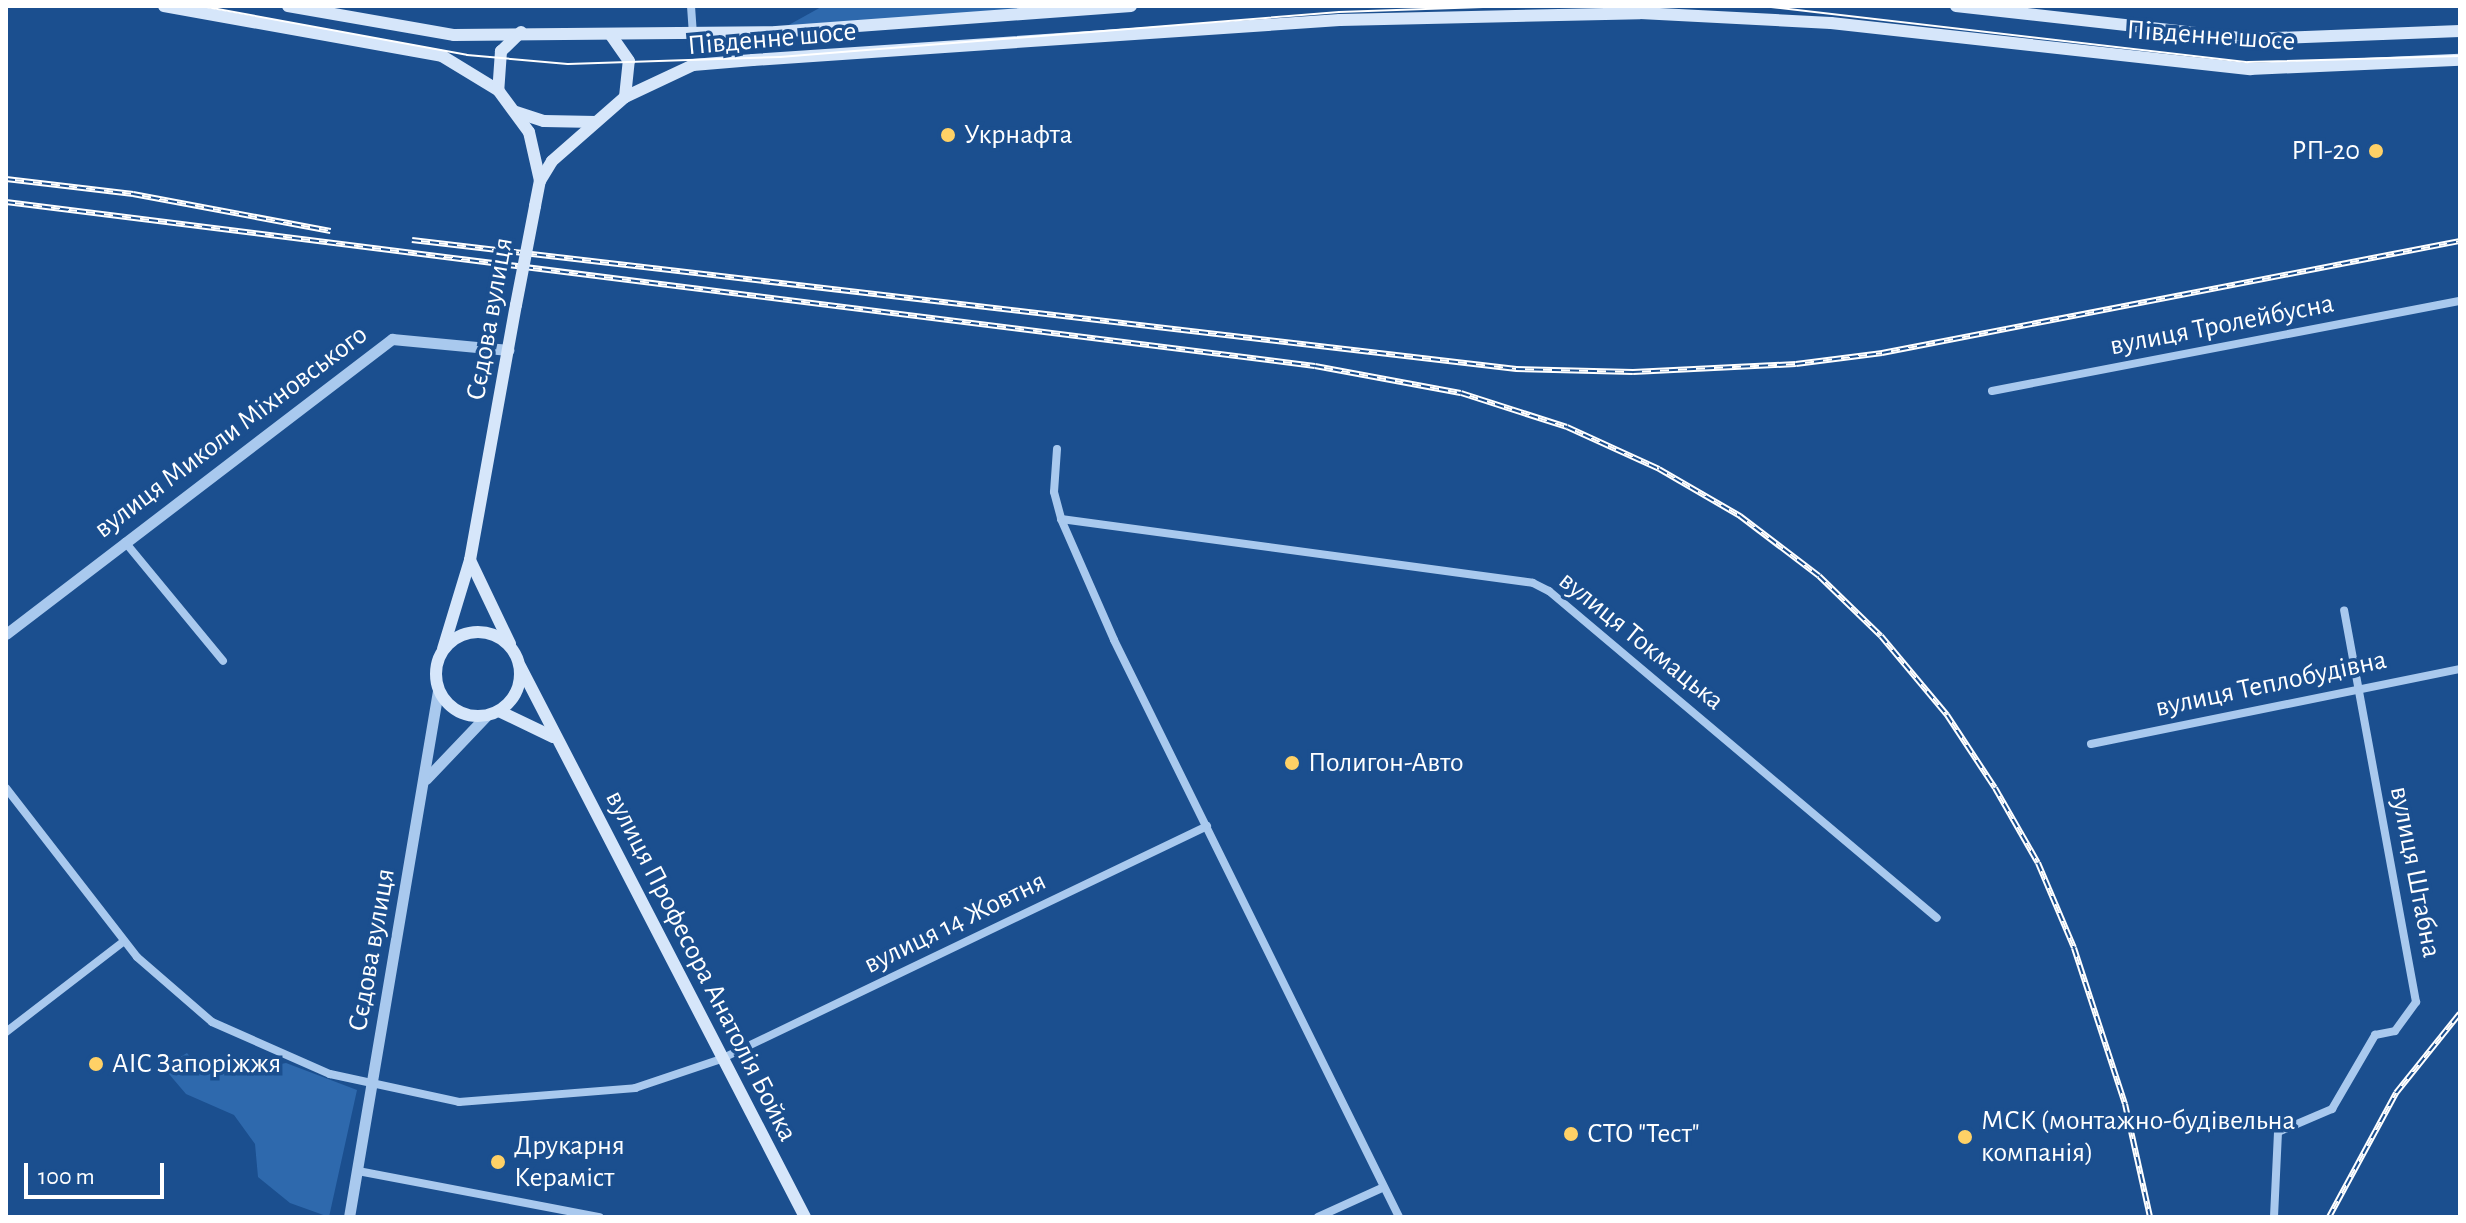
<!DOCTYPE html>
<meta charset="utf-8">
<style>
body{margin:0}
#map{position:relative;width:2466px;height:1223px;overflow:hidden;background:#1b4f8f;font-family:"Alegreya Sans",sans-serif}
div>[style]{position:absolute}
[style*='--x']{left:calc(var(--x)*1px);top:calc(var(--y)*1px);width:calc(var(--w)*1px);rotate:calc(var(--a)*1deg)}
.green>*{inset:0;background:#2e69ad}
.minor>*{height:8px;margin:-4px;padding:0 4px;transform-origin:4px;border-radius:4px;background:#a9c9ee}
.tertiary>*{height:11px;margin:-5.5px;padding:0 5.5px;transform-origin:5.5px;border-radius:5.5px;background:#a9c9ee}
.secondary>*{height:12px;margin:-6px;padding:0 6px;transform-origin:6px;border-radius:6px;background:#d6e6fa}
.secondary>.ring{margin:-6px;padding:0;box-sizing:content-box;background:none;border:12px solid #d6e6fa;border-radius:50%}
.tram>*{height:2px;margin:-1px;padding:0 1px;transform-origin:1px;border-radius:1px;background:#fff}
.rail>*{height:6px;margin-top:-3px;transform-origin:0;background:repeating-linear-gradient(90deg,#1b4f8f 0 9px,#fff 0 18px);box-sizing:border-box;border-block:2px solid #fff}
.secondary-bridge>*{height:12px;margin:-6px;padding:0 6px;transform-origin:6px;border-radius:6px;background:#d6e6fa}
.dots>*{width:22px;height:22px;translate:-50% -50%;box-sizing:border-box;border:4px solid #1b4f8f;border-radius:50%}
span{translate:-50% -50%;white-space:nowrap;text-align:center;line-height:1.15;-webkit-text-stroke:7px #1b4f8f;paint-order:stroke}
.street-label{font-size:28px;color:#fff}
.poi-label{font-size:28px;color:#fff}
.left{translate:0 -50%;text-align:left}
.right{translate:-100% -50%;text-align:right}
.frame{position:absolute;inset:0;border:8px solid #fff;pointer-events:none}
.scale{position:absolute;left:24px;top:1163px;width:140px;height:36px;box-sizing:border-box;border:4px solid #fff;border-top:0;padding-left:10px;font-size:24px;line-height:28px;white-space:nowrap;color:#fff;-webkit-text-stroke:6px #1b4f8f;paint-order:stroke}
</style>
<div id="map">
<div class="green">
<i style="clip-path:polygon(823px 6px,1131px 6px,776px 32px)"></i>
<i style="clip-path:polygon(187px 1053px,195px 1063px,240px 1072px,286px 1063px,357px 1090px,329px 1217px,290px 1203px,258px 1177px,255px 1144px,234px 1115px,186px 1094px,163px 1067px)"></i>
</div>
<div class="minor">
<i style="--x:691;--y:6;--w:29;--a:86"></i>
<i style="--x:1992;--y:391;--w:477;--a:-10.9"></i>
<i style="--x:1057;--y:449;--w:43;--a:94"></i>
<i style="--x:1054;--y:492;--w:28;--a:75"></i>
<i style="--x:1061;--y:519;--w:132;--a:66.3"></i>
<i style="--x:1114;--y:640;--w:644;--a:63.71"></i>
<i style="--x:1061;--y:519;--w:476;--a:7.7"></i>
<i style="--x:1533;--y:583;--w:18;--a:27"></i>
<i style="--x:1549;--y:591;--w:507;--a:40.12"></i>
<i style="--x:125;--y:542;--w:154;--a:50.5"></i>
<i style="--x:2091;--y:744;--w:377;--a:-11.5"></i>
<i style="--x:6;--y:788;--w:214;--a:52.2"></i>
<i style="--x:137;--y:957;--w:99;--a:40.9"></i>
<i style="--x:212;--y:1022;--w:129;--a:23.8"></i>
<i style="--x:330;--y:1074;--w:132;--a:12.2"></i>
<i style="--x:459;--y:1102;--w:177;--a:-4.5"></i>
<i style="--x:635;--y:1088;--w:91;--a:-18.6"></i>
<i style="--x:721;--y:1059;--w:539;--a:-25.61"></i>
<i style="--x:6;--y:1032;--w:149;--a:-37.6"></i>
<i style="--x:358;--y:1171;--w:246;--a:10.8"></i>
<i style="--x:1318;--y:1217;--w:72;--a:-24.4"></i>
<i style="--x:2274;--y:1217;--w:85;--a:-87.3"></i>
<i style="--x:2278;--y:1132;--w:59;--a:-23.1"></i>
<i style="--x:2332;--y:1109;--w:86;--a:-59.8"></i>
<i style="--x:2375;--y:1035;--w:20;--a:-11"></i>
<i style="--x:2395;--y:1031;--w:36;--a:-54"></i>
<i style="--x:2416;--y:1002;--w:398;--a:-100.4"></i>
</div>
<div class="tertiary">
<i style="--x:6;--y:634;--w:486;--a:-37.4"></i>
<i style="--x:392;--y:339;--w:117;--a:5.4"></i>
<i style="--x:426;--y:779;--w:87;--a:-46.4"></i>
<i style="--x:349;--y:1217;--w:533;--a:-80.4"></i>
</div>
<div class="secondary">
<i style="--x:164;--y:6;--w:282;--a:10.2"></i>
<i style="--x:442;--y:56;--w:66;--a:31.3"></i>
<i style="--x:288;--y:6;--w:169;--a:9.9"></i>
<i style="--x:454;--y:35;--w:322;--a:-0.5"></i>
<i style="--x:776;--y:32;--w:356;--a:-4.2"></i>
<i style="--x:1956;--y:6;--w:297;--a:6.4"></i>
<i style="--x:2251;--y:39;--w:209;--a:-2.2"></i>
<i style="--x:521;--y:32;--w:28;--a:136"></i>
<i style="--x:501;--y:51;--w:39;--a:94"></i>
<i style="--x:498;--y:90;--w:52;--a:53.6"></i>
<i style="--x:529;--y:132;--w:50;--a:77.3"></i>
<i style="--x:625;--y:97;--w:75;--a:-25.2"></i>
<i style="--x:693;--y:65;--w:60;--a:-4.8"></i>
<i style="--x:753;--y:60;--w:588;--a:-3.9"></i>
<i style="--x:1340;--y:20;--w:300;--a:-1.3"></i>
<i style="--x:1640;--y:13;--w:191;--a:3"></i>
<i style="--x:1831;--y:23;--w:422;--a:6.3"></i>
<i style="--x:2250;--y:69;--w:210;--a:-2.5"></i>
<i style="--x:516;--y:112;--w:29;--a:18"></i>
<i style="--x:544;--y:121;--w:52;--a:1.1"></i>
<i style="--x:535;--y:206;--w:25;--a:-79"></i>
<i style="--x:540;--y:181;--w:23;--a:-59"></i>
<i style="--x:552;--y:161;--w:97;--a:-41.2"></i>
<i style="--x:625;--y:97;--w:36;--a:-84"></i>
<i style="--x:629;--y:61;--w:32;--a:-125"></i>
<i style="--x:470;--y:560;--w:93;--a:64.5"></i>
<i class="ring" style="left:436px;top:632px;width:72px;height:72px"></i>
<i style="--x:443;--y:649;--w:93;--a:-73.1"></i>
<i style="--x:470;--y:560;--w:259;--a:-79.8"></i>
<i style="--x:520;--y:666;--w:620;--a:62.65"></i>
<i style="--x:499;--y:711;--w:60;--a:25.7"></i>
</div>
<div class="tram">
<i style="--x:201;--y:6;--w:270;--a:10.4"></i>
<i style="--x:467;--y:55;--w:101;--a:5.1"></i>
<i style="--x:568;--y:64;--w:212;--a:-1.9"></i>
<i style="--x:780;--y:57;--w:561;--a:-4.6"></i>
<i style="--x:1339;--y:12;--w:173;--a:-2"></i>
<i style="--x:1762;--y:6;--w:489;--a:6.6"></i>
<i style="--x:2248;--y:62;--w:212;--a:-1.6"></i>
</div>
<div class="rail">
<i style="--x:6;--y:179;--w:128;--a:6.7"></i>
<i style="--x:133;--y:194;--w:201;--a:10.6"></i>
<i style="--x:6;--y:202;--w:1319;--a:7.14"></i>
<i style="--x:1315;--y:366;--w:148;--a:10.5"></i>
<i style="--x:1461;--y:393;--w:111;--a:17.8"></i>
<i style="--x:1567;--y:427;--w:101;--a:24.5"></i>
<i style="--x:1659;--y:469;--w:94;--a:30.1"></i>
<i style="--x:1740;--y:516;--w:99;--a:37.2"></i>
<i style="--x:1819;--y:576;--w:86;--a:44.1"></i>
<i style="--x:1881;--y:636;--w:103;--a:50.1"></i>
<i style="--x:1947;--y:715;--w:87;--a:56.7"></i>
<i style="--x:1995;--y:788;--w:86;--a:60.2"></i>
<i style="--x:2038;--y:863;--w:92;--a:67"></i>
<i style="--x:2074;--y:948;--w:164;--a:71.9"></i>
<i style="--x:2125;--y:1104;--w:116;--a:77.5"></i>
<i style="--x:412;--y:240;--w:1112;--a:6.66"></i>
<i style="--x:1516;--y:369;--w:117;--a:1.5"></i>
<i style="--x:1633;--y:372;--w:163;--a:-2.8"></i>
<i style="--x:1796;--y:364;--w:87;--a:-7.3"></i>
<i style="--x:1882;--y:353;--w:589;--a:-10.97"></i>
<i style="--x:2329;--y:1217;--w:141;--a:-61.6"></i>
<i style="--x:2396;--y:1093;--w:102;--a:-51.3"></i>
</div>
<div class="secondary-bridge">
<i style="--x:516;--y:305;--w:101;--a:-79.1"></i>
</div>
<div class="dots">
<i style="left:948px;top:135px;background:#ffd166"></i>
<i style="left:2376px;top:151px;background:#ffd166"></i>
<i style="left:1292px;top:763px;background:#ffd166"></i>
<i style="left:96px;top:1064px;background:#ffd166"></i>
<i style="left:1571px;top:1134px;background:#ffd166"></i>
<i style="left:1965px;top:1137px;background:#ffd166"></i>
<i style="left:498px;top:1162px;background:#ffd166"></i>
</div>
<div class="street-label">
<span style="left:2211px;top:36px;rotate:4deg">Південне шосе</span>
<span style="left:772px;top:39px;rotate:-5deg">Південне шосе</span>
<span style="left:490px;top:319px;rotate:-80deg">Сєдова вулиця</span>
<span style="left:2222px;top:325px;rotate:-11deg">вулиця Тролейбусна</span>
<span style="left:231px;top:432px;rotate:-37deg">вулиця Миколи Міхновського</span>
<span style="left:1641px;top:641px;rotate:39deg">вулиця Токмацька</span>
<span style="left:2271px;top:684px;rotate:-12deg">вулиця Теплобудівна</span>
<span style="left:2415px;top:872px;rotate:79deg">вулиця Штабна</span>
<span style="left:955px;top:923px;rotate:-26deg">вулиця 14 Жовтня</span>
<span style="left:372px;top:950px;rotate:-80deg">Сєдова вулиця</span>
<span style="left:701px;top:966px;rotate:63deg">вулиця Професора Анатолія Бойка</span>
</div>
<div class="poi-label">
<span class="left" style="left:964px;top:135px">Укрнафта</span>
<span class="right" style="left:2360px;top:151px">РП-20</span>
<span class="left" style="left:1308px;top:763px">Полигон-Авто</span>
<span class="left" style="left:112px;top:1064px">АІС Запоріжжя</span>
<span class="left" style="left:1981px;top:1137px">МСК (монтажно-будівельна<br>компанія)</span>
<span class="left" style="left:1587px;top:1134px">СТО "Тест"</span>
<span class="left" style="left:514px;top:1162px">Друкарня<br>Кераміст</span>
</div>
<div class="frame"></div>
<div class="scale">100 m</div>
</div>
